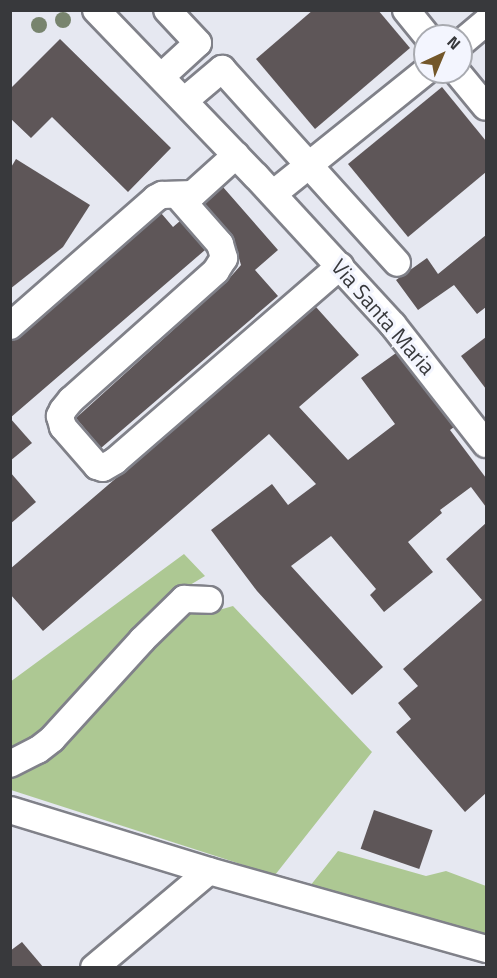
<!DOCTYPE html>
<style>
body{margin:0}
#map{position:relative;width:497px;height:978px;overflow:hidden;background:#e6e8f1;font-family:"Titillium Web",sans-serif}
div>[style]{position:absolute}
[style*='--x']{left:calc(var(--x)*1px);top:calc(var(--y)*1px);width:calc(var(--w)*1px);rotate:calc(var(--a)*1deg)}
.green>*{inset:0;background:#adc893}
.building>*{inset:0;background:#5e5658;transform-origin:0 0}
.roads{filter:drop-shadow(2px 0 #808189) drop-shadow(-2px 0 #808189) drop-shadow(0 2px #808189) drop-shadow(0 -2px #808189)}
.minor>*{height:26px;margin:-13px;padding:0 13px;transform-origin:13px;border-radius:13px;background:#fff}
.trees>*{width:16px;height:16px;margin:-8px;border-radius:50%;background:#78846e}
span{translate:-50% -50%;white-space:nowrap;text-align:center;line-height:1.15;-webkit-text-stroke:6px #f3f5fe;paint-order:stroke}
.street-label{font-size:22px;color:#38393c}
.frame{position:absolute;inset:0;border:12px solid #38393c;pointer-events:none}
.north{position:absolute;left:413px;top:24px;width:60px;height:60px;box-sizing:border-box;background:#f3f5fe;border:2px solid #a8aab0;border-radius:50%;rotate:44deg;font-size:16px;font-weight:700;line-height:24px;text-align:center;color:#38393c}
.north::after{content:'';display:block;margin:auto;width:21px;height:27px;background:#73572a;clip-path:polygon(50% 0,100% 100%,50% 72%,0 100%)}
</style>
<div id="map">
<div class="green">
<i style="clip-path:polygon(184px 554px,205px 576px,180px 591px,43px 733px,11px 752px,10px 682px)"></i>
<i style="clip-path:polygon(233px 606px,372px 752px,275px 875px,11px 790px,10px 774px,184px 611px,205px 614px)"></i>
<i style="clip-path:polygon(338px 851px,426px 876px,446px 871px,486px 886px,486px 935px,310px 886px)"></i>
</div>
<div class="building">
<i style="clip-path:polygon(313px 10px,378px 10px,410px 48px,315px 129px,256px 59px)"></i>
<i style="clip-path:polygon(60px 39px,171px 148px,128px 192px,52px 117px,31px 138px,10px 118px,10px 89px)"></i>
<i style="clip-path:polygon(442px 87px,486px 141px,486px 172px,408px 237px,348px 164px)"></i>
<i style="clip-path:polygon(16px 159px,90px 205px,63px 247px,10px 289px,10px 169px)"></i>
<i style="clip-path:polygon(223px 187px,278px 250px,255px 270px,278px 296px,101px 448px,76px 418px,226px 282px,241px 265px,232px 235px,205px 204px)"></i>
<i style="clip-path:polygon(161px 213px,173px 227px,180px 221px,205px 250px,10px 418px,10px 341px,20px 337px)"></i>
<i style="clip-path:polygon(486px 235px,486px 307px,477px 314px,454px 285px,418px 310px,396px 280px,427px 258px,438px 274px)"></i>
<i style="clip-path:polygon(316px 307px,359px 355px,299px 407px,348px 460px,395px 424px,361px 378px,396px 353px,454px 427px,450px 430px,486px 478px,486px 507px,471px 487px,440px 510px,442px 513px,408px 542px,433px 572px,384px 612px,370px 595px,376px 589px,331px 536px,291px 566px,383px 667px,352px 695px,257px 591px,211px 530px,272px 484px,288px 505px,316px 484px,269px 434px,43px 631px,10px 594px,10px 569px)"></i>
<i style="clip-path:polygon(486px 337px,486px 389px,461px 356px)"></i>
<i style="clip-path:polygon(10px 418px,32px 443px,10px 461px)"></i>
<i style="clip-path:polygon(10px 472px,36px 502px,10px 524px)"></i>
<i style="clip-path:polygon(486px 523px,486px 793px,465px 812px,396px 732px,411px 719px,398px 703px,418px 686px,403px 669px,482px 600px,446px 559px)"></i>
<i style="left:374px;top:810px;width:62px;height:41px;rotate:19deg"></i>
<i style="clip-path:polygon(22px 942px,44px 968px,10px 968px,10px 951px)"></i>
</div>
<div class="roads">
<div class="minor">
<i style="--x:96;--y:10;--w:231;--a:46.1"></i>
<i style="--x:256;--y:176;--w:202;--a:47.4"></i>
<i style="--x:393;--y:325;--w:151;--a:52"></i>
<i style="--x:406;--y:10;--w:33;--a:51"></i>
<i style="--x:461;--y:43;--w:33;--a:-40"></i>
<i style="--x:457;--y:72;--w:45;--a:50.4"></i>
<i style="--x:161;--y:77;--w:50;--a:-42.6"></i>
<i style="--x:198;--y:43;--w:45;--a:-133.2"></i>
<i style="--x:184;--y:101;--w:50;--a:-40.1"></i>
<i style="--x:222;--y:69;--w:261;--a:47.9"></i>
<i style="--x:273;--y:194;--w:195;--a:-38.8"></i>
<i style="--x:177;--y:195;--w:65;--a:48.7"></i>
<i style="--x:220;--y:244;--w:15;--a:74"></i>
<i style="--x:224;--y:258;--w:15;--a:122"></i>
<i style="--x:216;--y:271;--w:194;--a:138.3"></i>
<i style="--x:71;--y:400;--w:13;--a:129"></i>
<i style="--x:63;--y:410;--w:7;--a:117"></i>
<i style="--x:60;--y:416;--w:11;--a:75"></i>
<i style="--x:63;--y:427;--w:52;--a:48.9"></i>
<i style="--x:97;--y:466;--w:6;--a:18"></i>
<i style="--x:103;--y:468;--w:14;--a:-30"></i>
<i style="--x:115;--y:461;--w:298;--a:-40.9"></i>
<i style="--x:10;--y:326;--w:194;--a:-41.2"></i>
<i style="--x:156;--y:198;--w:7;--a:-27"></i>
<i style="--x:162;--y:195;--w:31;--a:-2"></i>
<i style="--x:193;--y:194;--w:58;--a:-42.2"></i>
<i style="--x:10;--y:764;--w:31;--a:-27"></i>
<i style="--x:38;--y:750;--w:18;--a:-38"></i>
<i style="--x:52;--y:739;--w:134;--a:-47.7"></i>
<i style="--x:142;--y:640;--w:59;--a:-44.3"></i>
<i style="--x:184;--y:599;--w:25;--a:2"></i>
<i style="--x:10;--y:810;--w:208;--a:17"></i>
<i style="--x:209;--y:871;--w:288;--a:15.7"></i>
<i style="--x:94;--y:968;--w:150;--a:-40.1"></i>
</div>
</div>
<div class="trees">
<i style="left:63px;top:20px"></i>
<i style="left:39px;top:25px"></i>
</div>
<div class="street-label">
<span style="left:383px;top:317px;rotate:49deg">Via Santa Maria</span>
</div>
<div class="frame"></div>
<div class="north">N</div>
</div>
